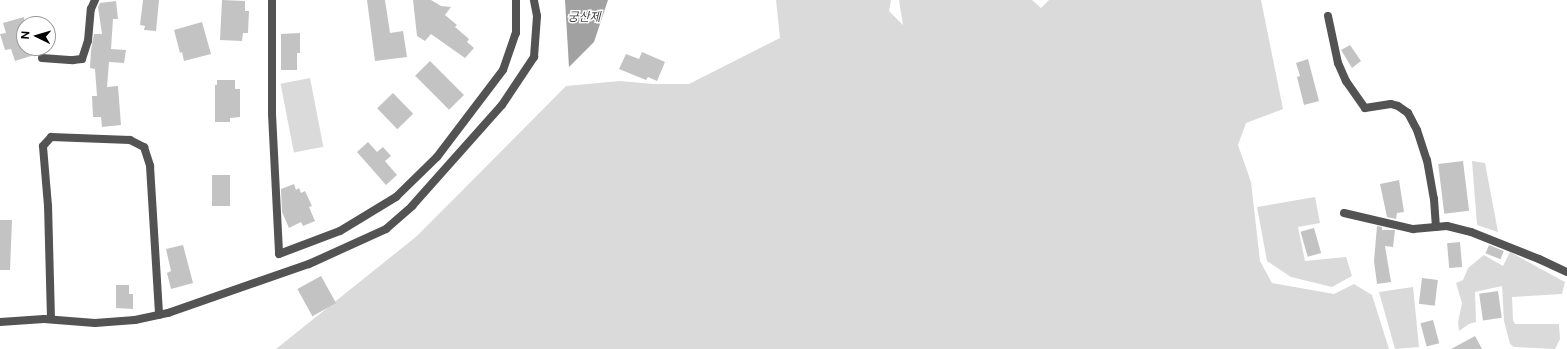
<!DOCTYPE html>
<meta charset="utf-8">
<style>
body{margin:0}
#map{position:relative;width:1567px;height:349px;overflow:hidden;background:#fff;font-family:"Public Sans","Noto Sans KR",sans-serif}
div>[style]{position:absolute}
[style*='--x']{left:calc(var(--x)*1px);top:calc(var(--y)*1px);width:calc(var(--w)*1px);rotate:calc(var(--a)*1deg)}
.green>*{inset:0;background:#dadada;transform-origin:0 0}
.water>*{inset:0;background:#a1a1a1}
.building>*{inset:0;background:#c3c3c3;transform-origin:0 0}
.minor>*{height:8px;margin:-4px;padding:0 4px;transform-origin:4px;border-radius:4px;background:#535353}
span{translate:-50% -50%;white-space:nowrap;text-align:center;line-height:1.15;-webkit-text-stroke:3px #fff;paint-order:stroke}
.water-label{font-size:12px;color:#424242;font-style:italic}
.north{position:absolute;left:16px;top:16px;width:40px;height:40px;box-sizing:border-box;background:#fff;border:1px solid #999;border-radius:50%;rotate:275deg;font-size:11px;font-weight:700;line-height:16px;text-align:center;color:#000}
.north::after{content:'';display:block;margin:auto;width:14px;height:18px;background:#000;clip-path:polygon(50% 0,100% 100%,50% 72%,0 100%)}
</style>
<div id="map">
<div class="green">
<i style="clip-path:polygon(776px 0,891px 0,889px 11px,903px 25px,899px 0,1032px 0,1041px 8px,1049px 0,1261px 0,1283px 109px,1246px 123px,1238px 145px,1251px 182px,1260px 261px,1272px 283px,1334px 294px,1354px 284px,1372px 295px,1389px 349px,276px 349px,417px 236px,566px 86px,620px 81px,653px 84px,689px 84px,780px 38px)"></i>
<i style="left:310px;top:78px;width:70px;height:30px;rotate:79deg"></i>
<i style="clip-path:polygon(1472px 161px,1485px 163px,1498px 232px,1477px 225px)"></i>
<i style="clip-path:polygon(1315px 197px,1320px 223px,1298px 227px,1305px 261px,1346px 257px,1352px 276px,1332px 287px,1291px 277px,1267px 261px,1257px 207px)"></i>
<i style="clip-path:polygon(1510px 252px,1565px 282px,1562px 294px,1512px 297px,1513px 320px,1515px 324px,1559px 324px,1560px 339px,1555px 349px,1514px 347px,1510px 344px,1504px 321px,1502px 286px,1475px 292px,1476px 322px,1469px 324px,1459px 331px,1458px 322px,1462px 303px,1456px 283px,1463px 280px,1468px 268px,1484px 255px,1503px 266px)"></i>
<i style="clip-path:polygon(1413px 287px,1419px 347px,1395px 349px,1379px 292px)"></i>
</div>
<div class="water">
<i style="clip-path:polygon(565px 0,608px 0,594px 42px,569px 67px)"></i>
</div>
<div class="building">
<i style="clip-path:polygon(143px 0,159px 0,156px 31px,144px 30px,145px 26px,140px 25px)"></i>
<i style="clip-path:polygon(222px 0,245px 1px,245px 11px,249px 11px,248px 33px,243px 33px,242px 41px,220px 40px)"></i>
<i style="clip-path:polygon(367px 0,385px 0,390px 33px,403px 31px,407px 57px,375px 61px)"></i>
<i style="clip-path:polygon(413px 0,431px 0,441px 6px,451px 7px,445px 15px,457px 25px,455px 27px,469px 39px,467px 42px,474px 48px,465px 58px,431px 34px,425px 41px,417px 36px)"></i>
<i style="clip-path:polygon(116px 1px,118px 19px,113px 19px,111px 49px,126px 50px,124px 63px,109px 62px,107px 87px,118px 86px,121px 125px,102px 127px,101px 117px,93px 117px,92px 96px,97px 96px,95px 69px,90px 68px,91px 50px,94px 34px,102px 34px,98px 7px,100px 3px)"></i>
<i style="clip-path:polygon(24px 17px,24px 48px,46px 48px,47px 51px,15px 61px,11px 49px,5px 50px,0 34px,6px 33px,3px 23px)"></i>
<i style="clip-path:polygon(202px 22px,211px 54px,184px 61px,182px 52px,180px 53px,174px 30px)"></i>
<i style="clip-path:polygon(300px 33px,300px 53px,297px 53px,297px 70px,281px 70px,281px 34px)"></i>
<i style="clip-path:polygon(1350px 45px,1361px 61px,1352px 68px,1341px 50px)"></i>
<i style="clip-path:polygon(642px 52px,665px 62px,657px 81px,648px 77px,646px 80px,619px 69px,626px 54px,639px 59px)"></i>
<i style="clip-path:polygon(1308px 59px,1319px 101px,1304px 105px,1297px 77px,1300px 76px,1296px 63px)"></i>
<i style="left:430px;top:61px;width:48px;height:21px;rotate:45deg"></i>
<i style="clip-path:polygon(217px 80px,235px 80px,235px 89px,240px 89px,240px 117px,230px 118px,230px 122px,215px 122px,215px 85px,217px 85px)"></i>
<i style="left:393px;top:93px;width:29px;height:22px;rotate:46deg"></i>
<i style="clip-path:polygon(368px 142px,377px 152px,383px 147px,391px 156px,385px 161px,397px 175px,386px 185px,357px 152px)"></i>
<i style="left:1463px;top:161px;width:50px;height:25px;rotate:83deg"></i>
<i style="left:212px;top:175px;width:18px;height:31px"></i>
<i style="clip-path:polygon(1399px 180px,1404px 212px,1397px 213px,1396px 219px,1387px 217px,1380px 184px)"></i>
<i style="clip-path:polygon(294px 184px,296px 190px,299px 188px,301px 193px,305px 191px,312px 206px,309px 207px,315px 221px,303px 226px,301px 222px,289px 228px,282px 212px,281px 189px)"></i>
<i style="clip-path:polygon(0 220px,12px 220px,10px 270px,0 270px)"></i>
<i style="clip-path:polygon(1377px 226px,1382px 227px,1382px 230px,1395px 230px,1393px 247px,1385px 246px,1391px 282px,1377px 284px,1374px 261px)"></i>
<i style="left:1314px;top:228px;width:26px;height:14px;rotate:74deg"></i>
<i style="left:1460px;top:242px;width:25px;height:13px;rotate:85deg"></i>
<i style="clip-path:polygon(183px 245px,193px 283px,171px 289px,167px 273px,171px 271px,166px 249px)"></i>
<i style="left:1489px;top:245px;width:16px;height:9px;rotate:22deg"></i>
<i style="left:321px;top:276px;width:31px;height:27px;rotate:61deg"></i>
<i style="left:1422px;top:278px;width:16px;height:26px;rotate:7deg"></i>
<i style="clip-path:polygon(116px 285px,129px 285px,129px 294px,133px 294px,133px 309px,116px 308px)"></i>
<i style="left:1498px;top:291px;width:27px;height:19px;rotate:82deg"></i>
<i style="left:1433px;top:320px;width:24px;height:13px;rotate:75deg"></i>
<i style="clip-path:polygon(1475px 336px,1482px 349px,1451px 349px)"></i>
</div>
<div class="minor">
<i style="--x:272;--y:0;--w:114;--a:90"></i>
<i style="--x:272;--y:114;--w:140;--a:87.1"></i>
<i style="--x:279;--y:254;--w:65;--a:-20.7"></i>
<i style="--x:340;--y:231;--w:66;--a:-31.3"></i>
<i style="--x:396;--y:197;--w:57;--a:-44.3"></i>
<i style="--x:437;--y:157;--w:109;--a:-52.8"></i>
<i style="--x:503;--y:70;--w:39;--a:-71"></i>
<i style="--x:516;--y:33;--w:33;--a:-90"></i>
<i style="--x:1328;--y:16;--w:48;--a:78"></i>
<i style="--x:1338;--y:63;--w:20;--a:66"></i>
<i style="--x:1346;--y:81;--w:33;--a:55"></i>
<i style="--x:1365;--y:108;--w:26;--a:-9"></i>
<i style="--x:1391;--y:104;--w:7;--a:16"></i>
<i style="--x:1398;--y:106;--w:12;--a:35"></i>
<i style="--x:1408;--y:113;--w:19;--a:62"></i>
<i style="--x:1417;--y:130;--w:32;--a:72"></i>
<i style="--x:1427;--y:160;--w:40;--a:80"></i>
<i style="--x:1434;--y:199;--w:28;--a:86"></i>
<i style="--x:42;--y:58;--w:31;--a:4"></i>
<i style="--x:73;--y:60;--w:9;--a:-6"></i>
<i style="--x:82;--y:59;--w:19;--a:-72"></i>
<i style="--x:88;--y:41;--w:32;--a:-85"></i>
<i style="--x:91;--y:9;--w:10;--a:-66"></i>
<i style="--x:1344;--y:213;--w:71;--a:13.1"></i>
<i style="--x:1413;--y:229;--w:34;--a:-5"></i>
<i style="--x:1447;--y:226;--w:25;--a:14"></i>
<i style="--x:1471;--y:232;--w:73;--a:21.7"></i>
<i style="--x:1539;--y:259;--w:31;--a:25"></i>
<i style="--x:51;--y:319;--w:113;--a:-91.5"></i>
<i style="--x:48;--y:206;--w:60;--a:-94.8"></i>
<i style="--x:43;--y:146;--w:12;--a:-48"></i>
<i style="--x:51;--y:137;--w:79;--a:2.2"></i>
<i style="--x:130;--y:140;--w:16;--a:27"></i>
<i style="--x:144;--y:147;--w:20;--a:72"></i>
<i style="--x:150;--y:166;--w:149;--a:86.5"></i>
<i style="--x:0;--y:322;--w:44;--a:-3.9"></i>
<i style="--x:44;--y:319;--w:51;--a:4.5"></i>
<i style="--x:95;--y:323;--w:40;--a:-4.3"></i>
<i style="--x:135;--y:320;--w:34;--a:-12"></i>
<i style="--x:168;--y:313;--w:149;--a:-19.2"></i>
<i style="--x:309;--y:264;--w:85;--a:-24.4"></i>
<i style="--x:386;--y:229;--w:35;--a:-41"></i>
<i style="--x:412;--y:206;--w:135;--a:-48.3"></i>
<i style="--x:502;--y:105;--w:58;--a:-56.3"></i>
<i style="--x:534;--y:57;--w:41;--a:-85.8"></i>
<i style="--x:537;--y:16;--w:16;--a:-101"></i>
</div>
<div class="water-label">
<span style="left:584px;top:18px">궁산제</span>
</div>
<div class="north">N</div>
</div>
